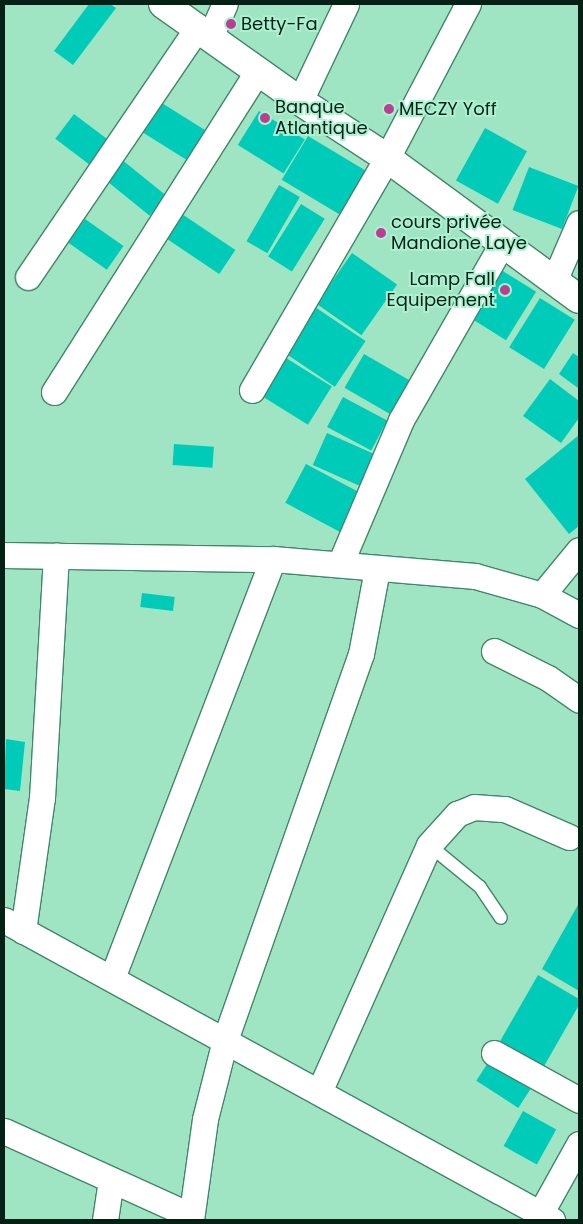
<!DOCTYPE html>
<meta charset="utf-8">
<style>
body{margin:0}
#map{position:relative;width:583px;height:1224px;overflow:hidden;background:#9fe4c3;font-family:Poppins,sans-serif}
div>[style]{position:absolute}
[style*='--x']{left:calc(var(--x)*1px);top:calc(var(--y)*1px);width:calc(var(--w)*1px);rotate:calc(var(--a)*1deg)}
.building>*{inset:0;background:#00cbb9;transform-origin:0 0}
.roads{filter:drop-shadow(1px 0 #428669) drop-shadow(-1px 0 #428669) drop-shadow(0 1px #428669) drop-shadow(0 -1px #428669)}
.lane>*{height:12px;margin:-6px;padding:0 6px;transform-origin:6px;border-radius:6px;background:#fff}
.street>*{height:25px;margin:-12.5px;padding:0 12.5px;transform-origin:12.5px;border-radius:12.5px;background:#fff}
.secondary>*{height:28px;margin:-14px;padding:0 14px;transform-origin:14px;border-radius:14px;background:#fff}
.dots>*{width:14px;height:14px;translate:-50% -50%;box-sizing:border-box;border:2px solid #acf1d0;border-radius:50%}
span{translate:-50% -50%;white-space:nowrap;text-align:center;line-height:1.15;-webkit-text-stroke:4px #acf1d0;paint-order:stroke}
.poi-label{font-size:18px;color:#052116}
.left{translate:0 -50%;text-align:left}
.right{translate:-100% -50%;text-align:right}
.frame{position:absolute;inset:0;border:5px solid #052116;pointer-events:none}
</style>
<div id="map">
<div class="building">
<i style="clip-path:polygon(89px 4px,110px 4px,116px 8px,73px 65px,54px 51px)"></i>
<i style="left:157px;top:100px;width:57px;height:35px;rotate:32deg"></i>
<i style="left:259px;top:111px;width:54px;height:40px;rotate:32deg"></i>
<i style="left:74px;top:114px;width:48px;height:31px;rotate:37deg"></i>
<i style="left:485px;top:128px;width:48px;height:60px;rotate:29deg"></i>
<i style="left:308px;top:136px;width:70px;height:51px;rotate:31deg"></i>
<i style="left:121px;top:159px;width:58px;height:26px;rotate:39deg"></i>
<i style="left:529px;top:167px;width:53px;height:46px;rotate:21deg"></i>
<i style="left:279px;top:185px;width:24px;height:65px;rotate:30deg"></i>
<i style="left:301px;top:204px;width:28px;height:62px;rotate:32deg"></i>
<i style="left:179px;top:212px;width:68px;height:29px;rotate:34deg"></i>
<i style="left:85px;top:219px;width:47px;height:29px;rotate:35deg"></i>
<i style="left:352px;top:253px;width:55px;height:62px;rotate:35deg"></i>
<i style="left:498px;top:268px;width:45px;height:57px;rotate:32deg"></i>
<i style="left:540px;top:298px;width:41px;height:58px;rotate:32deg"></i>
<i style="left:315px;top:307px;width:61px;height:55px;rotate:34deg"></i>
<i style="clip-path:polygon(573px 353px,579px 357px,578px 388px,559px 374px)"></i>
<i style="left:364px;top:354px;width:54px;height:39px;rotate:30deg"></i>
<i style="left:286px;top:358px;width:54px;height:45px;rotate:32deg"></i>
<i style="clip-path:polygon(550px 379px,579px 401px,579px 418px,561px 443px,523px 416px)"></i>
<i style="left:343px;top:397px;width:50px;height:34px;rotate:28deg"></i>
<i style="left:327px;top:433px;width:51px;height:35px;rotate:24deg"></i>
<i style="clip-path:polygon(579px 435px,579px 526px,569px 534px,525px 479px)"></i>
<i style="left:174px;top:444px;width:40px;height:21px;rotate:4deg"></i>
<i style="left:306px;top:464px;width:64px;height:44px;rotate:28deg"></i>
<i style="left:142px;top:593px;width:33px;height:14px;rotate:7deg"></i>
<i style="clip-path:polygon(6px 739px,25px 742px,20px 791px,4px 789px)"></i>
<i style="clip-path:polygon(579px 903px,579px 991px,542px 969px)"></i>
<i style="clip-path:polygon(538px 975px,579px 999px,579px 1005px,543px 1068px,499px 1043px)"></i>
<i style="left:491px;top:1058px;width:50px;height:27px;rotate:33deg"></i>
<i style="left:523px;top:1111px;width:38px;height:40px;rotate:29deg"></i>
</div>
<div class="roads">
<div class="lane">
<i style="--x:429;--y:845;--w:66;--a:39.5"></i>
<i style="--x:480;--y:887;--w:37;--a:56"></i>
</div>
<div class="street">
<i style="--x:210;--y:37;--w:36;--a:-66"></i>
<i style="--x:300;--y:101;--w:107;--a:-64.6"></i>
<i style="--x:28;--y:277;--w:301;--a:-55.8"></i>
<i style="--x:554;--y:281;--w:63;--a:-66.7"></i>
<i style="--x:252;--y:390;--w:268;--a:-59.8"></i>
<i style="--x:387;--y:158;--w:174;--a:-62.3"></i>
<i style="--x:54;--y:392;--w:380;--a:-57.6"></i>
<i style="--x:4;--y:555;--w:269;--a:0.9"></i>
<i style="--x:273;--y:559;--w:203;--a:4.8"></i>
<i style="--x:475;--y:576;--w:70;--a:15.8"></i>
<i style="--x:542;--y:595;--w:42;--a:28.4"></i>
<i style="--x:340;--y:564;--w:156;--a:-67"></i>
<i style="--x:401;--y:420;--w:203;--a:-60.2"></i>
<i style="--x:542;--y:595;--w:58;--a:-50.6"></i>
<i style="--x:494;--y:651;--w:60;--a:26.6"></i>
<i style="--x:548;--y:678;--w:38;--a:35"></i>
<i style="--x:4;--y:920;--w:625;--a:28.7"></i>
<i style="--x:23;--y:931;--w:134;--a:-81.9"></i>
<i style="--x:42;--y:798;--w:243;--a:-86.7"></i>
<i style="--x:112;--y:978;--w:449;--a:-69"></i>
<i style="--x:494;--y:1053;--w:97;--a:28.9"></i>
<i style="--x:319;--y:1092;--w:270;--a:-66"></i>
<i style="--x:429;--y:845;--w:42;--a:-47.9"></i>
<i style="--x:457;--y:814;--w:18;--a:-22"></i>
<i style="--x:474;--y:807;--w:31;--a:4"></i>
<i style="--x:505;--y:809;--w:70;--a:23.6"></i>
<i style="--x:4;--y:1131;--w:205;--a:24.4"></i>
<i style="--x:540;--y:1214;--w:80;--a:-60.9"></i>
<i style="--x:105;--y:1220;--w:40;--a:-81.5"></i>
<i style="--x:191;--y:1220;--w:102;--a:-82.1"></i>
<i style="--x:205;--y:1119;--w:81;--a:-75.8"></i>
<i style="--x:225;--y:1040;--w:409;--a:-70.6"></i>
<i style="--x:361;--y:654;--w:86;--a:-79.3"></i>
</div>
<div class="secondary">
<i style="--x:163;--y:4;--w:168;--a:35.3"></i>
<i style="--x:300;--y:101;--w:104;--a:33.2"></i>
<i style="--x:387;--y:158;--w:238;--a:36.3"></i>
</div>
</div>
<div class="dots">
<i style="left:231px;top:24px;background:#ba3f91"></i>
<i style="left:389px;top:109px;background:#ba3f91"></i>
<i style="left:265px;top:118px;background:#ba3f91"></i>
<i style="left:381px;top:233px;background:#ba3f91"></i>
<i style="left:505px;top:290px;background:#ba3f91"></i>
</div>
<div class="poi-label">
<span class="left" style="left:241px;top:24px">Betty-Fa</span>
<span class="left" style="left:275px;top:118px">Banque<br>Atlantique</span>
<span class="left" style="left:399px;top:109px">MECZY Yoff</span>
<span class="left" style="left:391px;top:233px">cours privée<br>Mandione Laye</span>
<span class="right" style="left:495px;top:290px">Lamp Fall<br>Equipement</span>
</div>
<div class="frame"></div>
</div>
